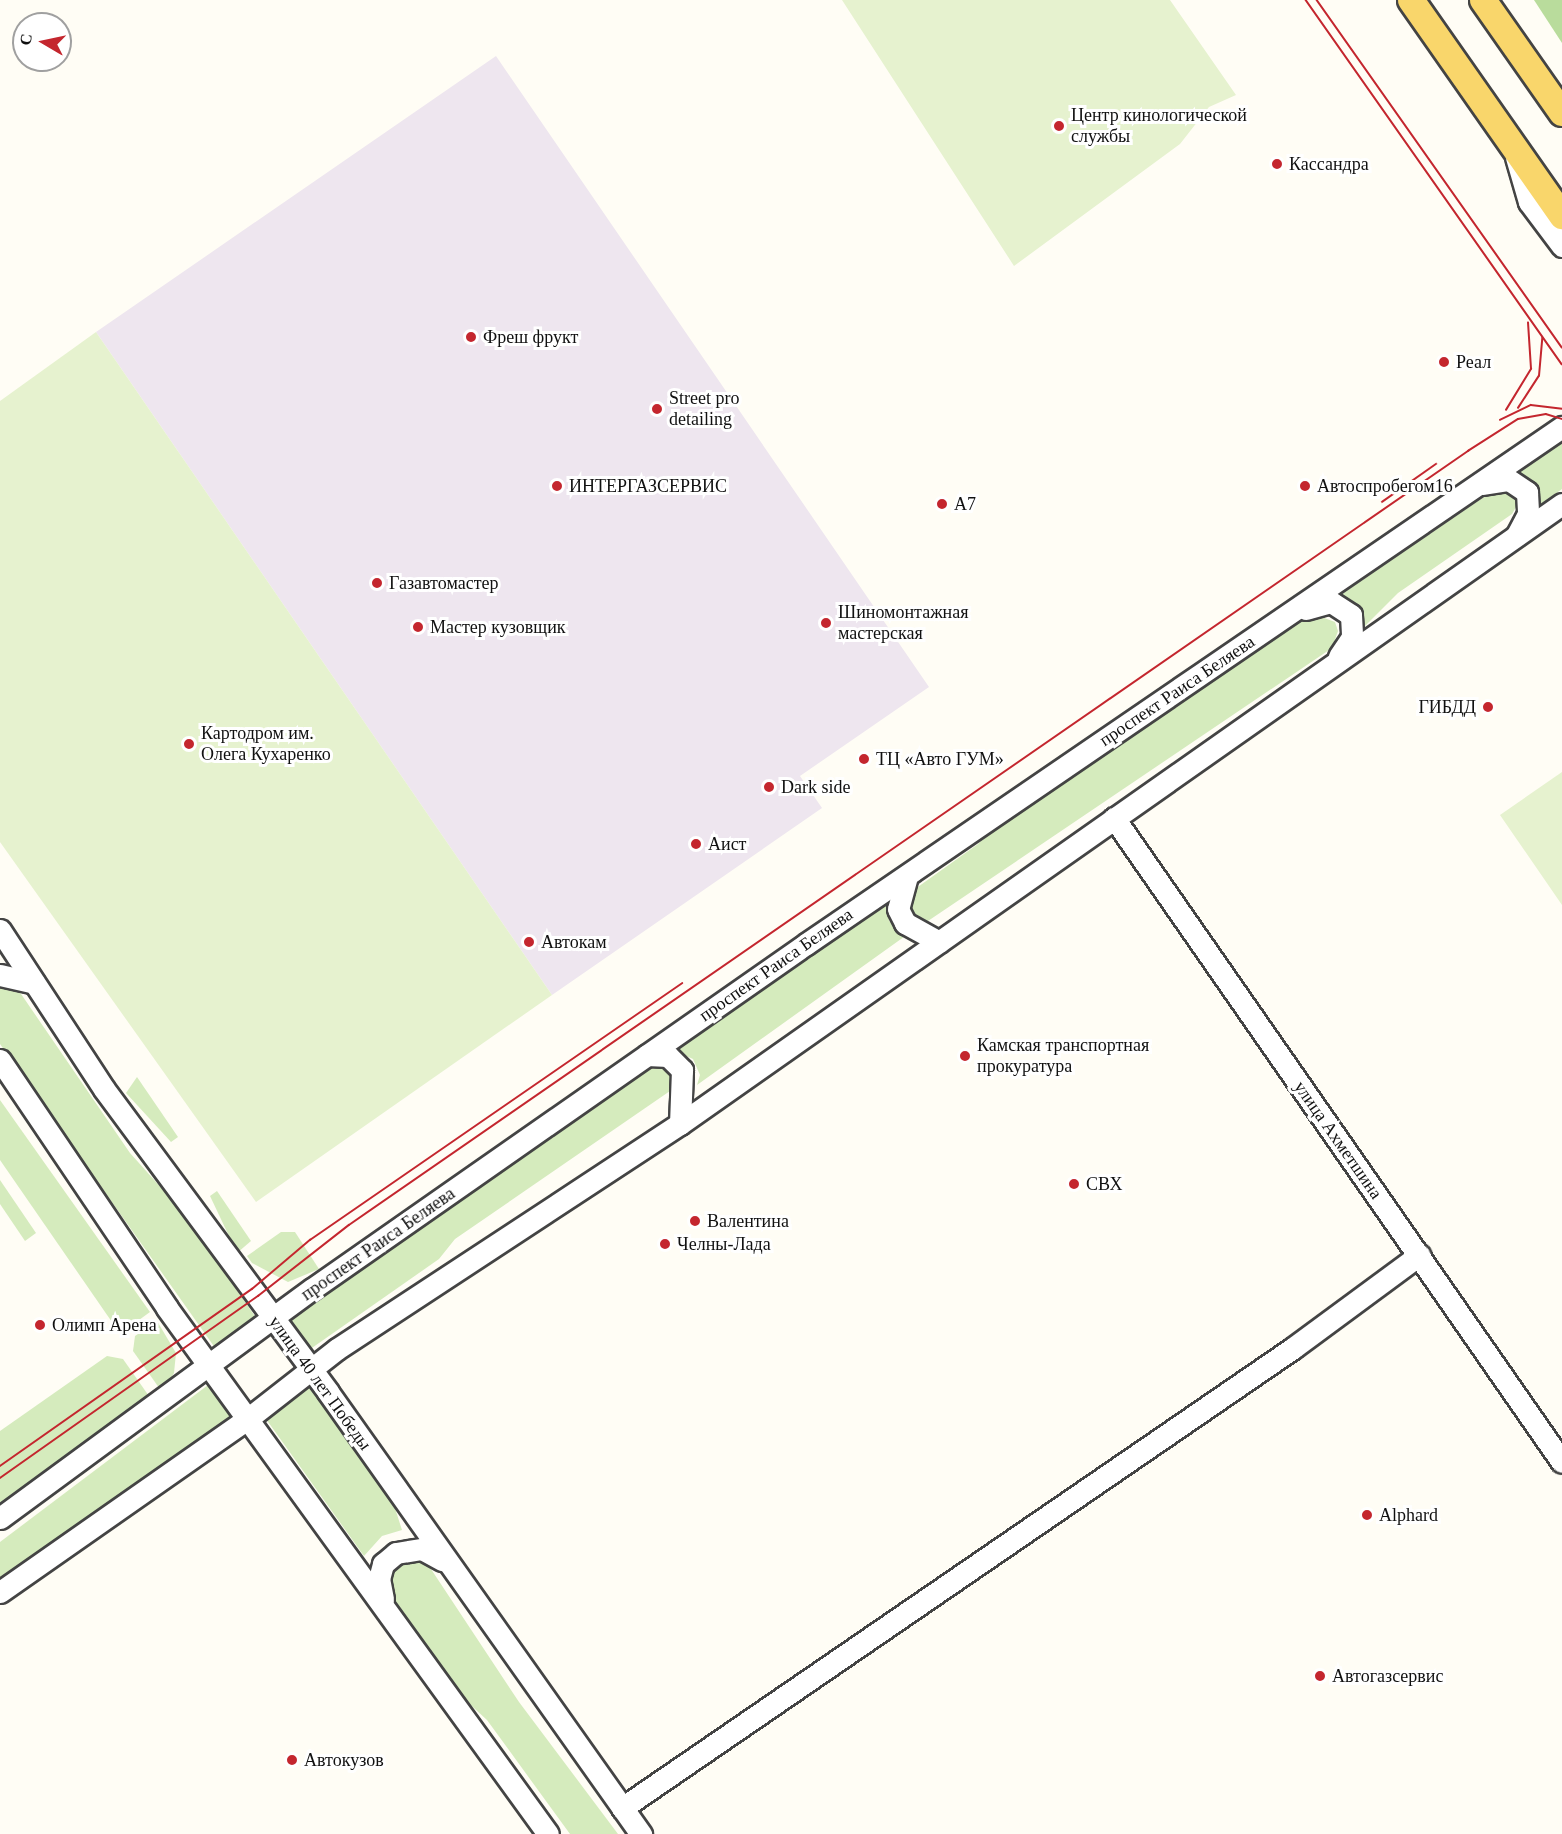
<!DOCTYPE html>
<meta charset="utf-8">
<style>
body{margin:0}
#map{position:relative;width:1562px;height:1834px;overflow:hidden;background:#fffdf5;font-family:"Times New Roman",serif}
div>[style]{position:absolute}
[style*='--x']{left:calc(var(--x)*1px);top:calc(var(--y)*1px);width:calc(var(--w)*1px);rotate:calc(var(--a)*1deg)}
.industrial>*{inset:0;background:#eee6ef}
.green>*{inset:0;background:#d5ebbd}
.forest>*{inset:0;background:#b9dc9c}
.pitch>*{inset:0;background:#e6f2cf}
.roads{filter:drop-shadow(2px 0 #444) drop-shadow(-2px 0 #444) drop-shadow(0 2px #444) drop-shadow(0 -2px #444)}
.minor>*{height:21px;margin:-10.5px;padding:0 10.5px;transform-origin:10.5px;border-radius:10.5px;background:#fff}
.major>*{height:26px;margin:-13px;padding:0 13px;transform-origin:13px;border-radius:13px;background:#f9d66b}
.tram>*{height:1.5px;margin:-0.75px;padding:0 0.75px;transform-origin:0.75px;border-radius:0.75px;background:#c4262e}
.dots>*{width:16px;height:16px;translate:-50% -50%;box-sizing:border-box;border:3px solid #fff;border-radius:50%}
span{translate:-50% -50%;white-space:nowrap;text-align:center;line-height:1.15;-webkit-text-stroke:6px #fff;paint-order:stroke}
.poi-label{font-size:18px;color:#111}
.left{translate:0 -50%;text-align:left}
.right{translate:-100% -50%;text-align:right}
.street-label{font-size:18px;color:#111}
.north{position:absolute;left:12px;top:12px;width:60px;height:60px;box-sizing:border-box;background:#fff;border:2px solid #a0a0a0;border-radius:50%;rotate:279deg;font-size:16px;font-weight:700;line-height:24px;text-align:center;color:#111}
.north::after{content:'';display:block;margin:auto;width:21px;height:27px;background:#c4262e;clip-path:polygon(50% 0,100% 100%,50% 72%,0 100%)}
</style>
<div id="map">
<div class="industrial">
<i style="clip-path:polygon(496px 56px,929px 687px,800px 776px,822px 808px,552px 995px,96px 332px)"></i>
</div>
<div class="green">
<i style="clip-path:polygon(1562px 440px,1562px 489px,1536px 508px,1530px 482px,1516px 474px)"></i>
<i style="clip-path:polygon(1497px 488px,1513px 488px,1519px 502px,1512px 514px,1398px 593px,1361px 630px,1339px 596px)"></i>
<i style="clip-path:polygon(1311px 613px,1335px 622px,1338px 631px,1332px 648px,925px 923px,913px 918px,908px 894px,978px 844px,1001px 819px)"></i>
<i style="clip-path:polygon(888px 898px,889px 921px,908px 934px,697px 1085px,700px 1075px,693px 1059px,673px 1050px)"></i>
<i style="clip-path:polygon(0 985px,19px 991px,130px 1153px,182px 1211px,259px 1322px,218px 1352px,0 1044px)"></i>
<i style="clip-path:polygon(654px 1066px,670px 1069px,675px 1083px,670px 1091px,455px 1239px,439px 1259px,309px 1350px,288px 1319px)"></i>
<i style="clip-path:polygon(137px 1077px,178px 1137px,171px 1142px,126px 1093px)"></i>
<i style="clip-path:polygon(0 1100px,150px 1312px,128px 1328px,114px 1325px,0 1160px)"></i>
<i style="clip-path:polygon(0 1180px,36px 1233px,25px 1241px,0 1204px)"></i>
<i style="clip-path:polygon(217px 1191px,251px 1241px,237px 1253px,210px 1196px)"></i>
<i style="clip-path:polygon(281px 1232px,295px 1232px,319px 1269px,288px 1282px,252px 1263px,247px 1256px)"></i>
<i style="clip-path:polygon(157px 1321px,176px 1353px,174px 1373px,162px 1392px,133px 1351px,135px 1336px)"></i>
<i style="clip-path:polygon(107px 1356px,123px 1359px,151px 1399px,0 1505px,0 1431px)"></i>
<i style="clip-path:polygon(307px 1379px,393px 1502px,402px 1530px,382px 1536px,364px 1556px,261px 1412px)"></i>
<i style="clip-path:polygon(212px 1382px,234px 1414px,0 1579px,0 1542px)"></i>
<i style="clip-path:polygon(408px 1559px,425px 1560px,519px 1702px,618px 1834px,570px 1834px,487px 1720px,462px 1697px,391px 1599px,391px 1574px)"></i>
</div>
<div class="forest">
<i style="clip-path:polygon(1534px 0,1562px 0,1562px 43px)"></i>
</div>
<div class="pitch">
<i style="clip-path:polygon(842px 0,1170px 0,1236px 95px,1209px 107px,1180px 144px,1014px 266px)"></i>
<i style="clip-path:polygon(96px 332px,552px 995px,256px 1202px,0 842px,0 401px)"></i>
<i style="clip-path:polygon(1562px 772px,1562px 905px,1500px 815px)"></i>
</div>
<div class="roads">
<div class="minor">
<i style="--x:1516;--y:157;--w:47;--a:73.9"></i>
<i style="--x:1529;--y:202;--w:55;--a:53.1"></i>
<i style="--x:1483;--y:484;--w:26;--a:-9"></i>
<i style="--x:1509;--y:480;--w:22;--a:34"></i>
<i style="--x:1527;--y:492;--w:22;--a:87"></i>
<i style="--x:1528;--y:514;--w:24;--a:118"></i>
<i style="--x:1306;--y:609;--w:26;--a:-16"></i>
<i style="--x:1331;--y:602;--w:24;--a:33"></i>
<i style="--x:1351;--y:615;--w:22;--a:87"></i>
<i style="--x:1352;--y:637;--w:23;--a:124"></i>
<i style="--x:1114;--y:818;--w:784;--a:55.18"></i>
<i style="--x:907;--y:876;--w:34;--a:105"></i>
<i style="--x:898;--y:909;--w:16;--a:63"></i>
<i style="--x:905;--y:923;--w:39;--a:29"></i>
<i style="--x:0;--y:930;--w:190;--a:56.8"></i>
<i style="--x:104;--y:1089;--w:377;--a:53.5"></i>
<i style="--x:328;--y:1392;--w:542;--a:54.7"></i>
<i style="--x:0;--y:975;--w:35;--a:13"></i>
<i style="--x:647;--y:1055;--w:21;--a:3"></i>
<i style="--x:668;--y:1056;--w:20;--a:45"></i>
<i style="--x:682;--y:1070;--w:54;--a:92.1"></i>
<i style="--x:0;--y:1060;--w:299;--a:56"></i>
<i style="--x:167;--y:1308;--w:649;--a:54.08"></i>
<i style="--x:0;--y:1518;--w:387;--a:-36.3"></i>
<i style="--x:312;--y:1289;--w:603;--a:-34.93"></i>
<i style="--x:806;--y:944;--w:916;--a:-34.37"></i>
<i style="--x:0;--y:1592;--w:305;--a:-35"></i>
<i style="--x:250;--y:1417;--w:110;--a:-38"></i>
<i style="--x:337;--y:1349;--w:410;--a:-33.3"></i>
<i style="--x:680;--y:1124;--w:1078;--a:-35.11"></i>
<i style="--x:383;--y:1599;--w:20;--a:-101"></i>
<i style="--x:379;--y:1579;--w:16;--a:-75"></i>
<i style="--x:383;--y:1564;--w:17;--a:-40"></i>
<i style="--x:396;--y:1553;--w:26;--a:-9"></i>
<i style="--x:422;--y:1549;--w:23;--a:29"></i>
<i style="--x:622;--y:1808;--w:814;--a:-34.43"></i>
<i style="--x:1293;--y:1348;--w:157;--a:-36.4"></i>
</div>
<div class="major">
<i style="--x:1411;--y:0;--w:264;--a:55"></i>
<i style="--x:1483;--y:0;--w:138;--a:55"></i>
</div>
</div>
<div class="tram">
<i style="--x:1306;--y:0;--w:445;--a:54.9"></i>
<i style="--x:1317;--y:0;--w:425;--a:54.8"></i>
<i style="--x:1518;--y:408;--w:38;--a:-57"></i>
<i style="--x:1539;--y:376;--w:38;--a:-85"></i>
<i style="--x:1506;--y:410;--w:48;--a:-58.6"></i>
<i style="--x:1531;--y:369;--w:46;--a:-93.7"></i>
<i style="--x:1500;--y:420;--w:34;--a:-26"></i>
<i style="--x:1531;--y:405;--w:31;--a:7"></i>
<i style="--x:1382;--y:502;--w:66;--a:-35.1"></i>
<i style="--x:0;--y:1466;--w:308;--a:-35.1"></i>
<i style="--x:252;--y:1289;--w:76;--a:-40.2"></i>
<i style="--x:310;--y:1240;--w:452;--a:-34.6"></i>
<i style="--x:0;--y:1478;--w:316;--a:-35.2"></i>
<i style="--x:258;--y:1296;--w:115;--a:-38"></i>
<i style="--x:349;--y:1225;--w:1361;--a:-34.67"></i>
<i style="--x:1468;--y:451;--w:59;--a:-32.6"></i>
<i style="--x:1518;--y:419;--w:28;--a:-10"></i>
<i style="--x:1546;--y:414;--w:17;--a:17"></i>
</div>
<div class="dots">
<i style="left:1059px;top:126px;background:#c4262e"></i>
<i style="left:1277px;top:164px;background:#c4262e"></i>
<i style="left:471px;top:337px;background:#c4262e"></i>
<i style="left:1444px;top:362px;background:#c4262e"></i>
<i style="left:657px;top:409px;background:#c4262e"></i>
<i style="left:557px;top:486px;background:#c4262e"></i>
<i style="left:1305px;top:486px;background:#c4262e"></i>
<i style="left:942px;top:504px;background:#c4262e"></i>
<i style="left:377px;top:583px;background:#c4262e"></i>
<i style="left:826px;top:623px;background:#c4262e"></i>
<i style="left:418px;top:627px;background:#c4262e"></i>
<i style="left:1488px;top:707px;background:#c4262e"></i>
<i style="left:189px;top:744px;background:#c4262e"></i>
<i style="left:864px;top:759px;background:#c4262e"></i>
<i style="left:769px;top:787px;background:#c4262e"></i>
<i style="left:696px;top:844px;background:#c4262e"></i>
<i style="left:529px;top:942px;background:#c4262e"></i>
<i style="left:965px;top:1056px;background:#c4262e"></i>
<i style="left:1074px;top:1184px;background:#c4262e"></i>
<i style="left:695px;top:1221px;background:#c4262e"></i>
<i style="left:665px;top:1244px;background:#c4262e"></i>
<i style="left:40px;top:1325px;background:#c4262e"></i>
<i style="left:1367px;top:1515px;background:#c4262e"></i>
<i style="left:1320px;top:1676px;background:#c4262e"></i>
<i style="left:292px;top:1760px;background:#c4262e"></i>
</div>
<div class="poi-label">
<span class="left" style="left:1071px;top:126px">Центр кинологической<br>службы</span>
<span class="left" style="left:1289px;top:164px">Кассандра</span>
<span class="left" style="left:483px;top:337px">Фреш фрукт</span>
<span class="left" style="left:1456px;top:362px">Реал</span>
<span class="left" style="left:669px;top:409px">Street pro<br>detailing</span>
<span class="left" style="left:569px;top:486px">ИНТЕРГАЗСЕРВИС</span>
<span class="left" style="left:1317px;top:486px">Автоспробегом16</span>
<span class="left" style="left:954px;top:504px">А7</span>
<span class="left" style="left:389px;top:583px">Газавтомастер</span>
<span class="left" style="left:838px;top:623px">Шиномонтажная<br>мастерская</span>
<span class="left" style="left:430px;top:627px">Мастер кузовщик</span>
<span class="right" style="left:1476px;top:707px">ГИБДД</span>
<span class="left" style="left:201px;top:744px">Картодром им.<br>Олега Кухаренко</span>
<span class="left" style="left:876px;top:759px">ТЦ «Авто ГУМ»</span>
<span class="left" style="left:781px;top:787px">Dark side</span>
<span class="left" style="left:708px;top:844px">Аист</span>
<span class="left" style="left:541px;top:942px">Автокам</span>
<span class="left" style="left:977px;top:1056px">Камская транспортная<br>прокуратура</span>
<span class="left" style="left:1086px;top:1184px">СВХ</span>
<span class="left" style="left:707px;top:1221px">Валентина</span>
<span class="left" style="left:677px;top:1244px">Челны-Лада</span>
<span class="left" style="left:52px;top:1325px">Олимп Арена</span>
<span class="left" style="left:1379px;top:1515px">Alphard</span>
<span class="left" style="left:1332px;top:1676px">Автогазсервис</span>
<span class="left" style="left:304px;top:1760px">Автокузов</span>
</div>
<div class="street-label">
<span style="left:1177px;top:691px;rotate:-34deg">проспект Раиса Беляева</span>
<span style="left:776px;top:965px;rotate:-35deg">проспект Раиса Беляева</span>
<span style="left:1338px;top:1140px;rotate:55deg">улица Ахметшина</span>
<span style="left:378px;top:1244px;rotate:-35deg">проспект Раиса Беляева</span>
<span style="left:320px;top:1383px;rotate:54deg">улица 40 лет Победы</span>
</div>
<div class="north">С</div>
</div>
